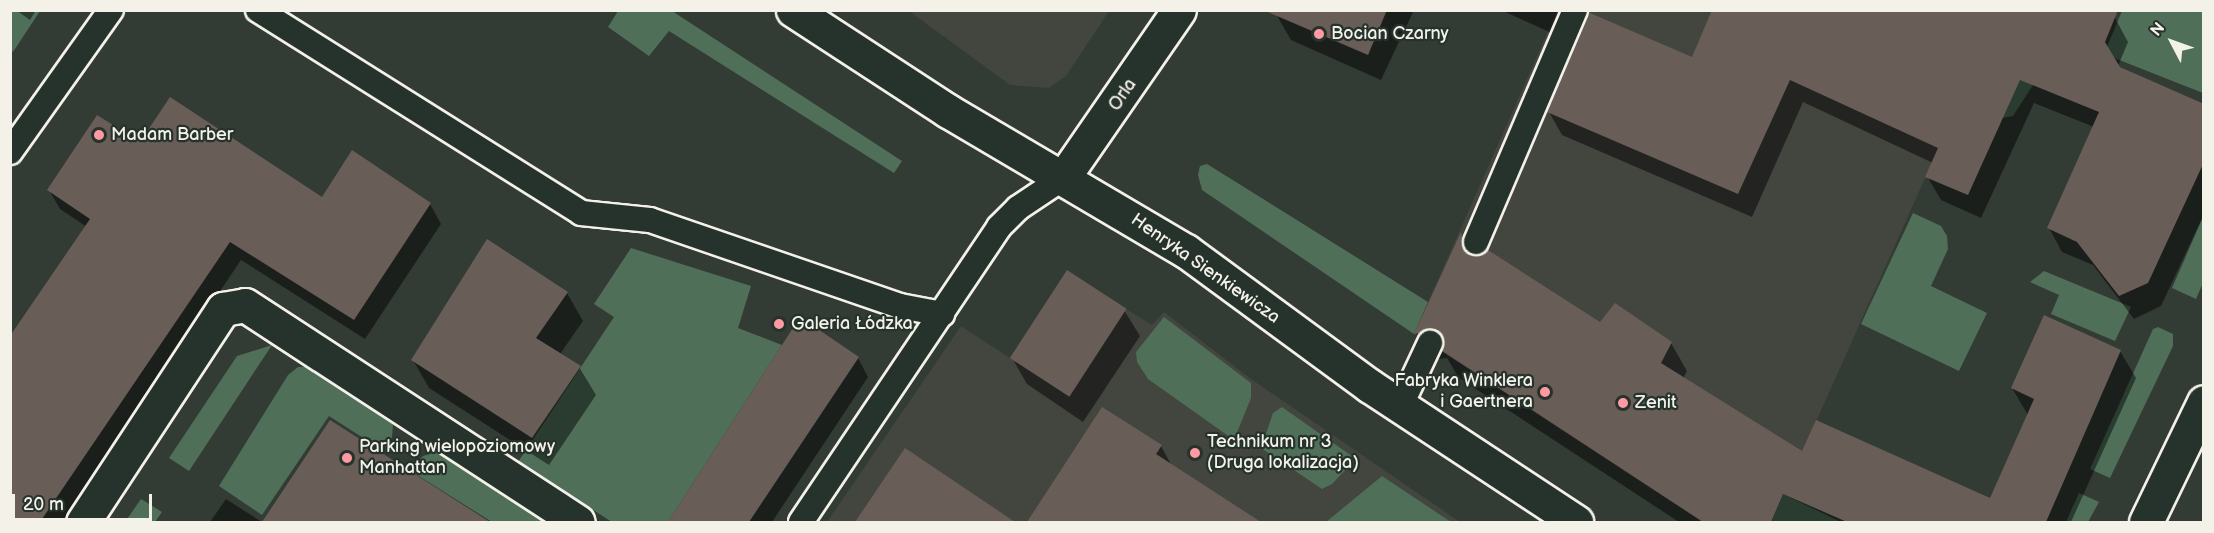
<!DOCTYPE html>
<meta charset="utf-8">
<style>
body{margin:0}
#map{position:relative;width:2214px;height:533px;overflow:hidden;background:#333b35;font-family:"Balsamiq Sans",sans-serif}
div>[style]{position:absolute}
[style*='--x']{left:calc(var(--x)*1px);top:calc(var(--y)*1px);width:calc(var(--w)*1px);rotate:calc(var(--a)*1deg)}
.built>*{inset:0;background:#43453f}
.green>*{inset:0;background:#506f58}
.shadow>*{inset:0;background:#0007}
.building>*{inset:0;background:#695d57;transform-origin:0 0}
.roads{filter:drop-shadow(2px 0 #f4f1e8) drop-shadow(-2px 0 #f4f1e8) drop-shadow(0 2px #f4f1e8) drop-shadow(0 -2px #f4f1e8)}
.lane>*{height:24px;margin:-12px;padding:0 12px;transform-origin:12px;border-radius:12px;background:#26332d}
.street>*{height:33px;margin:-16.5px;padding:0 16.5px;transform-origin:16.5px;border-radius:16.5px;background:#26332d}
.secondary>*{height:33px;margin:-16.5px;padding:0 16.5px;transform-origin:16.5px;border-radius:16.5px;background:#26332d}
.dots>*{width:16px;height:16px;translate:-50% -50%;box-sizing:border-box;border:3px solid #26332d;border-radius:50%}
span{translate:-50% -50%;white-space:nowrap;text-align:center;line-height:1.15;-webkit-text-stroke:4.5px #26332d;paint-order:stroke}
.poi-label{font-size:18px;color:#f4f1e8}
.left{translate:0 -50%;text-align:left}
.right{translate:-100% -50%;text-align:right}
.street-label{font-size:18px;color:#f4f1e8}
.frame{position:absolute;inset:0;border:12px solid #f4f1e8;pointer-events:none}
.north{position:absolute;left:2142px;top:12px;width:60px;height:60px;-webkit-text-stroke:4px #26332d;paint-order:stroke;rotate:311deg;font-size:16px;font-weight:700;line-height:24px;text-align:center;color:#f4f1e8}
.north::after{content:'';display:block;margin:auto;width:21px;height:27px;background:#f4f1e8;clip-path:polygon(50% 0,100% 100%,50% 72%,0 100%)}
.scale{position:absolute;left:12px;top:494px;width:140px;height:27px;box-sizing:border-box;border:3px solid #f4f1e8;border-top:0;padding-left:8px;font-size:18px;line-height:21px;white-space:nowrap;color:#f4f1e8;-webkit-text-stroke:4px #26332d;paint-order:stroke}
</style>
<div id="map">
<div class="built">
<i style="clip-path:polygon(909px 11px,1109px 11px,1066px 76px,1049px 88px,1010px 85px)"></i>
<i style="clip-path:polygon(1557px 11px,2000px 11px,1771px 522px,1702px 522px,1414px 334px)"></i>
<i style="clip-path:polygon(1126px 309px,1152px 325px,1164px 312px,1251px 379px,1460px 522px,827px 522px,961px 326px,1068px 396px)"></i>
</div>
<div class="green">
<i style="clip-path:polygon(10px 11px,40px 11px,13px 52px,11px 50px)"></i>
<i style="clip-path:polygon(618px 11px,672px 11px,902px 161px,894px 173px,669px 31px,649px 56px,608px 27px)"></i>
<i style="clip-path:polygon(2122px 11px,2203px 11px,2203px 93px,2104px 54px)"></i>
<i style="clip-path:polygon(1978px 62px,2033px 85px,2013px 116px,2003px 118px,1982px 109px)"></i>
<i style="clip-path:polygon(1207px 164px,1428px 302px,1414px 334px,1202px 190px,1198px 175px,1200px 166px)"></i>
<i style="clip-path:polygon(1913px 213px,1941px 226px,1947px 236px,1948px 249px,1931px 286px,1987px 313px,1959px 371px,1861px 324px)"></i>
<i style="clip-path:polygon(2203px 217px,2203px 283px,2196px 299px,2172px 288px)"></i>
<i style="clip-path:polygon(631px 248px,751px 286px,738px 328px,782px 345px,668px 522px,612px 522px,518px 462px,614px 317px,594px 304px)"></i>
<i style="clip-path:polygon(2044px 271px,2131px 307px,2115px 341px,2051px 314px,2059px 295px,2030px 282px)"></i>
<i style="clip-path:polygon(1164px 317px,1251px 383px,1251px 398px,1234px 440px,1148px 379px,1137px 362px,1136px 352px)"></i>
<i style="clip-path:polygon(2158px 327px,2173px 334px,2173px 346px,2110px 478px,2090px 469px,2153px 329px)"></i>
<i style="clip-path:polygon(272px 345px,189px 471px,169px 458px,237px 356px)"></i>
<i style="clip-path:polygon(298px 367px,313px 367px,386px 417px,393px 425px,392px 437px,385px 452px,329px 416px,262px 515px,219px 486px,288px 375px)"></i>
<i style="clip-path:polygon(1282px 407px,1356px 459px,1332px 484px,1322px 489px,1261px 448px,1273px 413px)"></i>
<i style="clip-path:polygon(436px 452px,446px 457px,546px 522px,492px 522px,409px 470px,423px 456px)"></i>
<i style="clip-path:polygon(1382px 476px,1451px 522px,1326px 522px)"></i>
<i style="clip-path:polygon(2079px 493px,2099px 502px,2088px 522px,2066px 522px)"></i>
<i style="clip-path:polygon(1783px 494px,1841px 522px,1771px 522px)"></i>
<i style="clip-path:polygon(141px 499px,162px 512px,155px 522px,125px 522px)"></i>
</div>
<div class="shadow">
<i style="clip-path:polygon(16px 10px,36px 10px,30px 20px)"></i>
<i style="clip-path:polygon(1277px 10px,1414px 10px,1381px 80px,1291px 40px,1276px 14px)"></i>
<i style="clip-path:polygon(1501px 10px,1583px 10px,1569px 41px)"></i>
<i style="clip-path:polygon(2115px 18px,2128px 42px,2118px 66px,2204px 106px,2204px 214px,2161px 306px,2134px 319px,2093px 265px,2062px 252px,2049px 228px,2094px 127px,2034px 103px,1981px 218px,1941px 200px,1927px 176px,1933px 163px,1803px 102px,1752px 217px,1562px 135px,1549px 112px,1692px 59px)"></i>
<i style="clip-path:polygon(140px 144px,323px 199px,430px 204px,441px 224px,365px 339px,241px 260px,65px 522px,10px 522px,10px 340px,87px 227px,60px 209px,49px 190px)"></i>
<i style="clip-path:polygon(1461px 236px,1473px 257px,1601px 324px,1671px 343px,1687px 371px,1683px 379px,1802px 453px,1990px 500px,2028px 415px,2012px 388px,2120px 351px,2136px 378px,2071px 522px,1679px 522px,1459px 378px,1447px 358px,1431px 360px,1416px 334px)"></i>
<i style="clip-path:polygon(567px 293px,583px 321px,560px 354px,579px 367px,596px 395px,549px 465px,429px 388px,413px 360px)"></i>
<i style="clip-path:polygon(1124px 310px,1140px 336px,1083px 422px,1027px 384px,1012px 358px)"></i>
<i style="clip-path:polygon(800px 319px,858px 358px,868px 377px,772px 522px,670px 522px)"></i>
<i style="clip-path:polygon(1102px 409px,1161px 446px,1173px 468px,1258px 522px,1035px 522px,1032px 518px)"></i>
<i style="clip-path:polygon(331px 422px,487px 522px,263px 522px)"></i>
<i style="clip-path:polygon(905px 450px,994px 510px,1001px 522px,857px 522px)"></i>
<i style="clip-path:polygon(226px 499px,262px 522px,210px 522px)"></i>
</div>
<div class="building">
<i style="clip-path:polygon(1263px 10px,1387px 10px,1368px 55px)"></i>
<i style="clip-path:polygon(1712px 10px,2118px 10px,2105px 42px,2120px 67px,2204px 104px,2204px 162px,2148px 283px,2119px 296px,2077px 242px,2047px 228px,2099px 112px,2020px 80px,1968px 195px,1925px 177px,1938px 148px,1790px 80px,1738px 194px,1547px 112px,1590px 13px,1692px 57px)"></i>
<i style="clip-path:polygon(170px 97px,322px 197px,352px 150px,431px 203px,354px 320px,230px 242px,40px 522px,10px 522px,10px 336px,90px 219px,47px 190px,97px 115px,140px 142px)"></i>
<i style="clip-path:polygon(1461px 232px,1464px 250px,1470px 255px,1478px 256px,1488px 250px,1600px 322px,1615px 303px,1672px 342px,1661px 363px,1802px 451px,1816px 420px,1990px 498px,2034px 399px,2011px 388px,2044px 315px,2121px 350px,2046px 522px,1847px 522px,1783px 494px,1771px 522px,1703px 522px,1442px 351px,1444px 341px,1437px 330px,1414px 334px)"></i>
<i style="clip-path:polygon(487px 239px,568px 292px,536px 338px,581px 366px,532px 438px,411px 360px)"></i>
<i style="left:1067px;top:270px;width:71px;height:105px;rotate:33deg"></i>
<i style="clip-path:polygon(800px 317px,859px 357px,749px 522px,668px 522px)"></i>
<i style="clip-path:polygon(1102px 407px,1162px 445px,1156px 454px,1261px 522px,1027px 522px)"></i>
<i style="clip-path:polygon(330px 420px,490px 522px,262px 522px)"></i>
<i style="clip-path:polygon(905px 448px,1015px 522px,855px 522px)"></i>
</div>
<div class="roads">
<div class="lane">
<i style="--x:258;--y:10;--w:381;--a:32.1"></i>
<i style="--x:581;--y:213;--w:69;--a:5.8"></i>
<i style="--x:650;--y:220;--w:264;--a:19"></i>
<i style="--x:900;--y:306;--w:43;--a:10.8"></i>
<i style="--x:10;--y:152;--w:174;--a:-54.6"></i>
<i style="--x:1476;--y:242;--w:252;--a:-66.9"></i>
<i style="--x:1400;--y:407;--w:71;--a:-64.9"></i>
<i style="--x:801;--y:522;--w:355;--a:-56.1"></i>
<i style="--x:999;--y:227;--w:27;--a:-45"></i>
<i style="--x:1018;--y:208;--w:54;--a:-33.7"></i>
</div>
<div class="street">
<i style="--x:1063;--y:178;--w:204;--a:-55.4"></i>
<i style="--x:83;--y:522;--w:255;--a:-56.7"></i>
<i style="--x:223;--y:309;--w:22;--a:-10"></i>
<i style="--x:245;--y:305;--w:397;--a:33.1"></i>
</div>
<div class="secondary">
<i style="--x:793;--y:10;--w:185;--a:33.1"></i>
<i style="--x:948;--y:111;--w:276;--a:30.5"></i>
<i style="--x:1186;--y:251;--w:228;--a:36.3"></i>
<i style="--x:1370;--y:386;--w:247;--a:33.4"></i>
<i style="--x:2146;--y:522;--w:133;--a:-64.2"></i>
</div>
</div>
<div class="dots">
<i style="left:1319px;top:34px;background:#ff9aa2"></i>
<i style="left:99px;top:135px;background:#ff9aa2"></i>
<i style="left:779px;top:324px;background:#ff9aa2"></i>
<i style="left:1545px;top:392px;background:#ff9aa2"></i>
<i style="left:1623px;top:403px;background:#ff9aa2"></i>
<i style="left:1195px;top:453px;background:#ff9aa2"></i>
<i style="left:347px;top:458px;background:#ff9aa2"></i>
</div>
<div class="poi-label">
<span class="left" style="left:1331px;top:34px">Bocian Czarny</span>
<span class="left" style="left:111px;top:135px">Madam Barber</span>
<span class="left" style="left:791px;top:324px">Galeria Łódzka</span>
<span class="right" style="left:1533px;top:392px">Fabryka Winklera<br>i Gaertnera</span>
<span class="left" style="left:1635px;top:403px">Zenit</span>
<span class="left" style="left:1207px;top:453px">Technikum nr 3<br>(Druga lokalizacja)</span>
<span class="left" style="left:359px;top:458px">Parking wielopoziomowy<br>Manhattan</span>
</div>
<div class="street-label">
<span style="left:1123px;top:95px;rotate:-55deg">Orla</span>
<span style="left:1205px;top:269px;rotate:35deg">Henryka Sienkiewicza</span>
</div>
<div class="frame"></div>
<div class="north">N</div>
<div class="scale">20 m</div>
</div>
